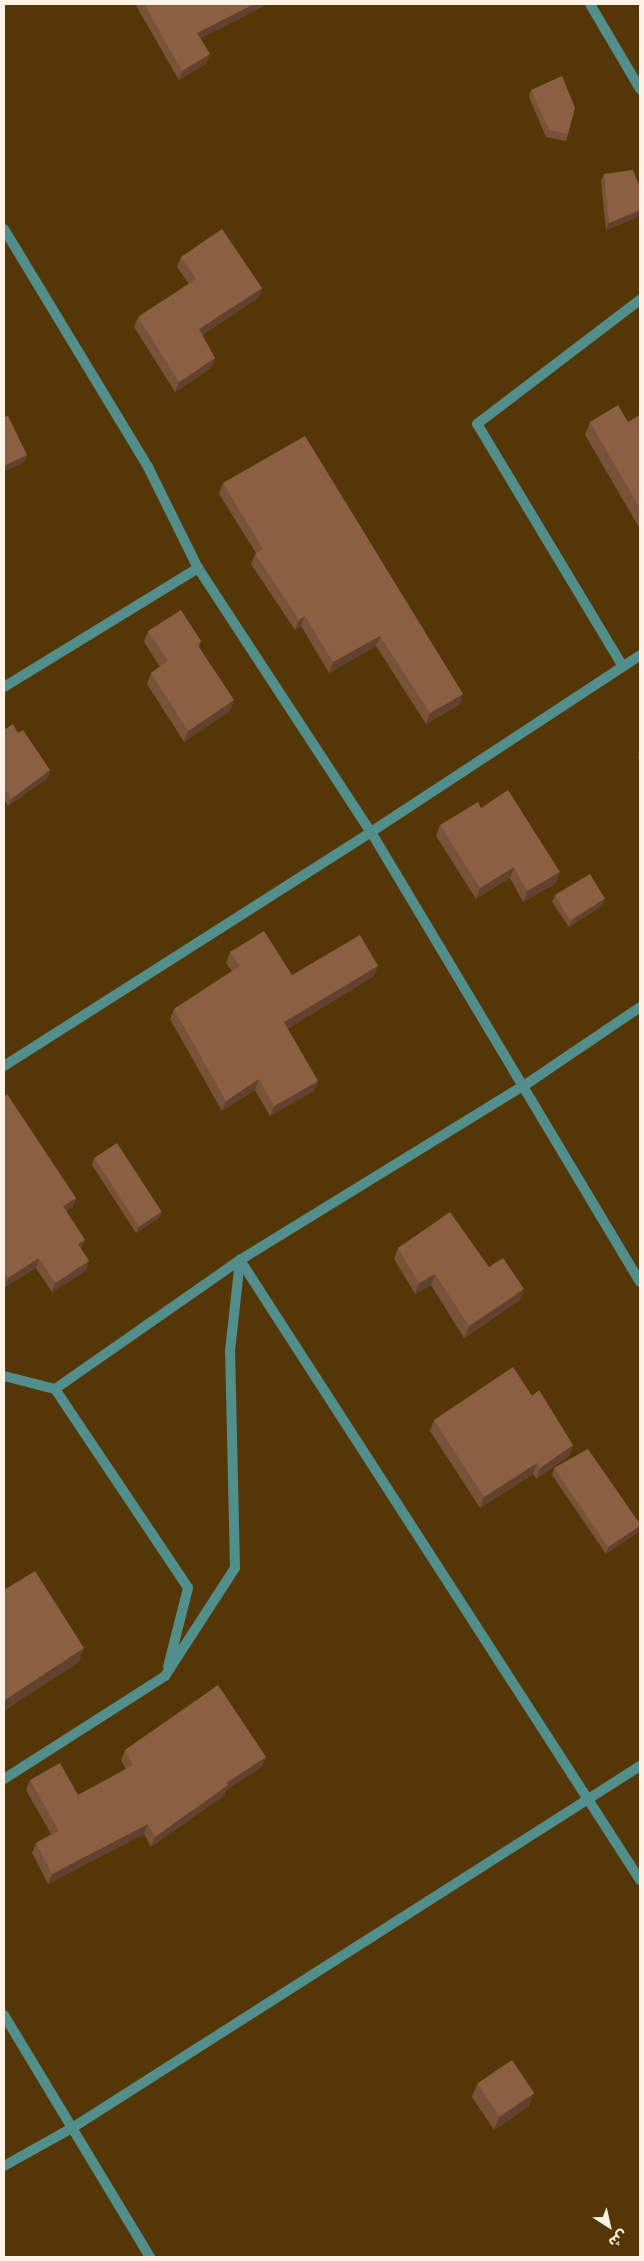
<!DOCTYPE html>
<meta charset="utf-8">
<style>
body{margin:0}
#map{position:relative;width:644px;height:2261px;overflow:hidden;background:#543607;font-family:"Fira Sans","Noto Sans Arabic",sans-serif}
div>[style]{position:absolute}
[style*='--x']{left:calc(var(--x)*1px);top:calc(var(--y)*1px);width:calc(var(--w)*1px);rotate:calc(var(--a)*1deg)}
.minor>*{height:10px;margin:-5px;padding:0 5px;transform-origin:5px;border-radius:5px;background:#518e8c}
.wall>*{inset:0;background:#785239}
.shaded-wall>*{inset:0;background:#61422e}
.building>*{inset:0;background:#8b5f42;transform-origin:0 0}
span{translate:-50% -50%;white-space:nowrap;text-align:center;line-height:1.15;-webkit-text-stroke:4px #543607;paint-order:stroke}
.frame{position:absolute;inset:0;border:5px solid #fef3e6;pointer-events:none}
.north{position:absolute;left:584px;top:2201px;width:50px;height:50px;-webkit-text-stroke:4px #543607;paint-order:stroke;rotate:145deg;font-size:14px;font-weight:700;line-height:20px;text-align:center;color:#fef3e6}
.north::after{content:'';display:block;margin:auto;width:18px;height:22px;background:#fef3e6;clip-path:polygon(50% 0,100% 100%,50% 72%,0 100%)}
</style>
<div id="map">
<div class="minor">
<i style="--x:590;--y:4;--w:99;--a:59.5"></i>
<i style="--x:4;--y:229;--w:278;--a:58.8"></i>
<i style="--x:148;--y:467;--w:113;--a:63.7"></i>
<i style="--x:198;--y:568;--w:316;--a:56.8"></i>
<i style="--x:371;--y:832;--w:524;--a:59.13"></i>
<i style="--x:622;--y:665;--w:281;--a:-121"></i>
<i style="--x:477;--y:424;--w:205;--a:-37.3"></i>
<i style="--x:4;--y:687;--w:228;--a:-31.5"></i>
<i style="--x:4;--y:1066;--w:435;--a:-32.5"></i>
<i style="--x:371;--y:832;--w:322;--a:-33.3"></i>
<i style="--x:240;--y:1260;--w:738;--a:57.17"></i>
<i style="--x:4;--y:1376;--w:53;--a:14.3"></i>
<i style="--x:55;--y:1389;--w:239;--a:56.2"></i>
<i style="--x:188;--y:1588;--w:81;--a:104.2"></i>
<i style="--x:55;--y:1389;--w:226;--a:-34.9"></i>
<i style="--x:240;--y:1260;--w:334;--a:-31.6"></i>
<i style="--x:525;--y:1085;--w:139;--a:-34.1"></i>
<i style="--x:4;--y:1779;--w:191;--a:-32.6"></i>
<i style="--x:165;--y:1676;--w:129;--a:-57.1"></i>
<i style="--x:235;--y:1568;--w:217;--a:-91.3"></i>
<i style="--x:230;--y:1351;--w:92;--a:-83.7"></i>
<i style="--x:4;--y:2015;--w:283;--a:58.9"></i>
<i style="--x:4;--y:2166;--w:78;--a:-29.2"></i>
<i style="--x:72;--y:2128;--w:674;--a:-32.51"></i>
</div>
<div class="wall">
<i style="clip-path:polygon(135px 4px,268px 4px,201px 38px,207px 63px,179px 80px)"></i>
<i style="clip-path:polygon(531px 90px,568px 134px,566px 141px,546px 137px,529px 97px)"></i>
<i style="clip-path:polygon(604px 174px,640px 188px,640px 216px,606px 230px,601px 181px)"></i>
<i style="clip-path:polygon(181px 257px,262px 288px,258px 298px,202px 335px,215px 358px,211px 368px,175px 392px,134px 327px,138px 317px,189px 284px,177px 267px)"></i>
<i style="clip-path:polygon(640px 415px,640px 529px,585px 435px,590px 422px,628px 422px)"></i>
<i style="clip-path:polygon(223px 483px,460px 704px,426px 724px,376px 646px,329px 673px,301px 626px,295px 630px,251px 564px,256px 553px,219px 494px)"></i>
<i style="clip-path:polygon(148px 631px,201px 641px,199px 647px,230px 711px,184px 742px,147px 684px,151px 673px,160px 667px,144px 642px)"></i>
<i style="clip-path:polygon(4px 730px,18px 733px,50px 770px,48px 778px,8px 806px,4px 799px)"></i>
<i style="clip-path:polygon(640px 751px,640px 762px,638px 758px)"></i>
<i style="clip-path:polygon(481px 808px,556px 883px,523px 902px,510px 878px,476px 899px,436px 836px,440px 825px)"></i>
<i style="clip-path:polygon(555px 895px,602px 906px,569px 927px,552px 902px)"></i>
<i style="clip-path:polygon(230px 952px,292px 975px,374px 976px,287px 1029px,318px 1081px,314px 1091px,270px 1116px,255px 1090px,222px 1111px,170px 1019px,174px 1009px,232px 971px,226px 963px)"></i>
<i style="clip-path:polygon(4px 1097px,76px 1198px,72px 1208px,66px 1211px,85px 1240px,81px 1248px,89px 1261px,86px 1271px,52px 1292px,36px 1268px,5px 1287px,4px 1286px)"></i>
<i style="clip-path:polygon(94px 1158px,159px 1218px,136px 1233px,92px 1165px)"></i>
<i style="clip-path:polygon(398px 1248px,489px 1267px,520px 1300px,464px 1338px,431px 1285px,415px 1294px,394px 1259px)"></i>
<i style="clip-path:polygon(532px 1396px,573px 1445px,569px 1456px,536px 1479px,533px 1474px,480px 1508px,430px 1431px,434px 1420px)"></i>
<i style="clip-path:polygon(554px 1468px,638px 1532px,606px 1554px,552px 1475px)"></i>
<i style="clip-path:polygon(125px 1750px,262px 1767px,226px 1790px,225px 1795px,151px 1847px,144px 1834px,48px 1884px,32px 1853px,36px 1843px,51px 1834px,26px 1790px,30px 1780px,78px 1795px,126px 1769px,121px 1760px)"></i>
<i style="clip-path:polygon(477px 2084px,529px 2106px,494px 2130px,472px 2097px)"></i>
</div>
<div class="shaded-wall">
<i style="clip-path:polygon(254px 4px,268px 4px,194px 42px,197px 33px)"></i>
<i style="clip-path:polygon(210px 54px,207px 63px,179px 80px,182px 71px)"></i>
<i style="clip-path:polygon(640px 210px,640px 216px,606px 230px,609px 223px)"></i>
<i style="clip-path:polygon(262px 288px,258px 298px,195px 339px,199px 329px)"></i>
<i style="clip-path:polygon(215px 358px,211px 368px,175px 392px,179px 382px)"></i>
<i style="clip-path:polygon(27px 455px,25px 462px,4px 472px,4px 466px)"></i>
<i style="clip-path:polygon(305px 616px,301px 626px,295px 630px,299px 620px)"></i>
<i style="clip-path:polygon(380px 636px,376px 646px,329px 673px,333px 662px)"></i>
<i style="clip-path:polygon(463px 694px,460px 704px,426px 724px,430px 713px)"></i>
<i style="clip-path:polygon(234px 700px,230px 711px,184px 742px,188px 731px)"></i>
<i style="clip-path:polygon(50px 770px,48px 778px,8px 806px,11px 799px)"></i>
<i style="clip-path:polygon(514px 867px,510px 878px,476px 899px,480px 888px)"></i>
<i style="clip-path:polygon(560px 872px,556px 883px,523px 902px,527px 891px)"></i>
<i style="clip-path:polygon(605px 899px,602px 906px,569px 927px,572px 920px)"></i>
<i style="clip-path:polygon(378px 966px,374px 976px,280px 1033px,284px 1022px)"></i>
<i style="clip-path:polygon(259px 1079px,255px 1090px,222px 1111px,226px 1101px)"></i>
<i style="clip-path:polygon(318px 1081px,314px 1091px,270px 1116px,274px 1106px)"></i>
<i style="clip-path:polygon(76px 1198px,72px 1208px,60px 1216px,63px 1206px)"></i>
<i style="clip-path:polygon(162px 1211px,159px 1218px,136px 1233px,139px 1226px)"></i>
<i style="clip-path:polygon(85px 1240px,81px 1249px,78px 1244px)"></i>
<i style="clip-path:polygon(39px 1258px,36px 1268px,5px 1287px,8px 1278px)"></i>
<i style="clip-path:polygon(89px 1261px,86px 1271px,52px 1292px,55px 1283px)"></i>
<i style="clip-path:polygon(435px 1274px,431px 1285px,415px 1294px,419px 1283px)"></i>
<i style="clip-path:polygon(524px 1289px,520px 1300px,464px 1338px,469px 1326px)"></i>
<i style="clip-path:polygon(573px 1445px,569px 1456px,536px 1479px,540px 1468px)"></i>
<i style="clip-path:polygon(537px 1463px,533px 1474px,480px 1508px,484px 1497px)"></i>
<i style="clip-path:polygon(640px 1526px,638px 1532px,606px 1554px,608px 1547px)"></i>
<i style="clip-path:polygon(84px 1648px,79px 1662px,4px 1711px,4px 1703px,5px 1700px)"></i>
<i style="clip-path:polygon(266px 1757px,262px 1767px,226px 1790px,225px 1795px,151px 1847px,155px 1837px,226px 1783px)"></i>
<i style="clip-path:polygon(148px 1824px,144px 1834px,48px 1884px,52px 1874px)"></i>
<i style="clip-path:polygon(534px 2093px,529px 2106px,494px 2130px,499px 2116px)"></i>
</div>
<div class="building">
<i style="clip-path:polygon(144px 4px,254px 4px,197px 33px,210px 54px,182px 71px)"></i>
<i style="clip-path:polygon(562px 76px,575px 108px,568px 134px,549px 130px,531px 90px)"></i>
<i style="clip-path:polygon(633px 170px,640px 188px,640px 210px,609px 223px,604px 174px)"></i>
<i style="clip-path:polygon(222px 229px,262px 288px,199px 329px,215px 358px,179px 382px,138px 317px,196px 279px,181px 257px)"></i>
<i style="clip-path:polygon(618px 405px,628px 422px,640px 415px,640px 508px,590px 422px)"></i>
<i style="clip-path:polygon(8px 416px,27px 455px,4px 466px,4px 417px)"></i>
<i style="clip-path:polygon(305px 436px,463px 694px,430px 713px,380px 636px,333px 662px,305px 616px,299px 620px,255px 554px,263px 549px,223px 483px)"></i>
<i style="clip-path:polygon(181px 610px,201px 641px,197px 644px,234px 700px,188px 731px,151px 673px,168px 661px,148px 631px)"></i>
<i style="clip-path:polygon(13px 724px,18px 733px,23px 730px,50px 770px,11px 799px,4px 788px,4px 730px)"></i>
<i style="clip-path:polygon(508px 790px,560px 872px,527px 891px,514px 867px,480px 888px,440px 825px,478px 802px,481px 808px)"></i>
<i style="left:590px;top:874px;width:29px;height:41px;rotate:59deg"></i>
<i style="clip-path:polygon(264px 931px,292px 975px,360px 935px,378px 966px,284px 1022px,318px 1081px,274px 1106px,259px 1079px,226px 1101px,174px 1009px,240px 966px,230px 952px)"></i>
<i style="clip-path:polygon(7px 1094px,76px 1198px,63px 1206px,85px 1240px,78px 1244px,89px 1261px,55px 1283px,39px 1258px,8px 1278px,4px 1271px,4px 1097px)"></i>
<i style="left:117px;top:1143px;width:82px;height:27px;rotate:57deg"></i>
<i style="clip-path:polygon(450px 1212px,489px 1267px,503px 1258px,524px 1289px,469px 1326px,435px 1274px,419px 1283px,398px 1248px)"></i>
<i style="clip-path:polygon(513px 1367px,532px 1396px,539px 1390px,573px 1445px,540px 1468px,537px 1463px,484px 1497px,434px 1420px)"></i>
<i style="clip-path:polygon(588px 1449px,640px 1524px,640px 1526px,608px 1547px,554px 1468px)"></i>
<i style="clip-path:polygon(35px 1571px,84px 1648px,5px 1700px,4px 1698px,4px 1590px)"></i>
<i style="clip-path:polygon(218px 1685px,266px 1757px,226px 1783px,228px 1785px,155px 1837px,148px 1824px,52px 1874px,36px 1843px,59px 1831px,30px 1780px,60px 1763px,78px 1795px,133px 1765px,125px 1750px)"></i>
<i style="left:512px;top:2060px;width:40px;height:42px;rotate:56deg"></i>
</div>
<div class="frame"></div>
<div class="north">ش</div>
</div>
